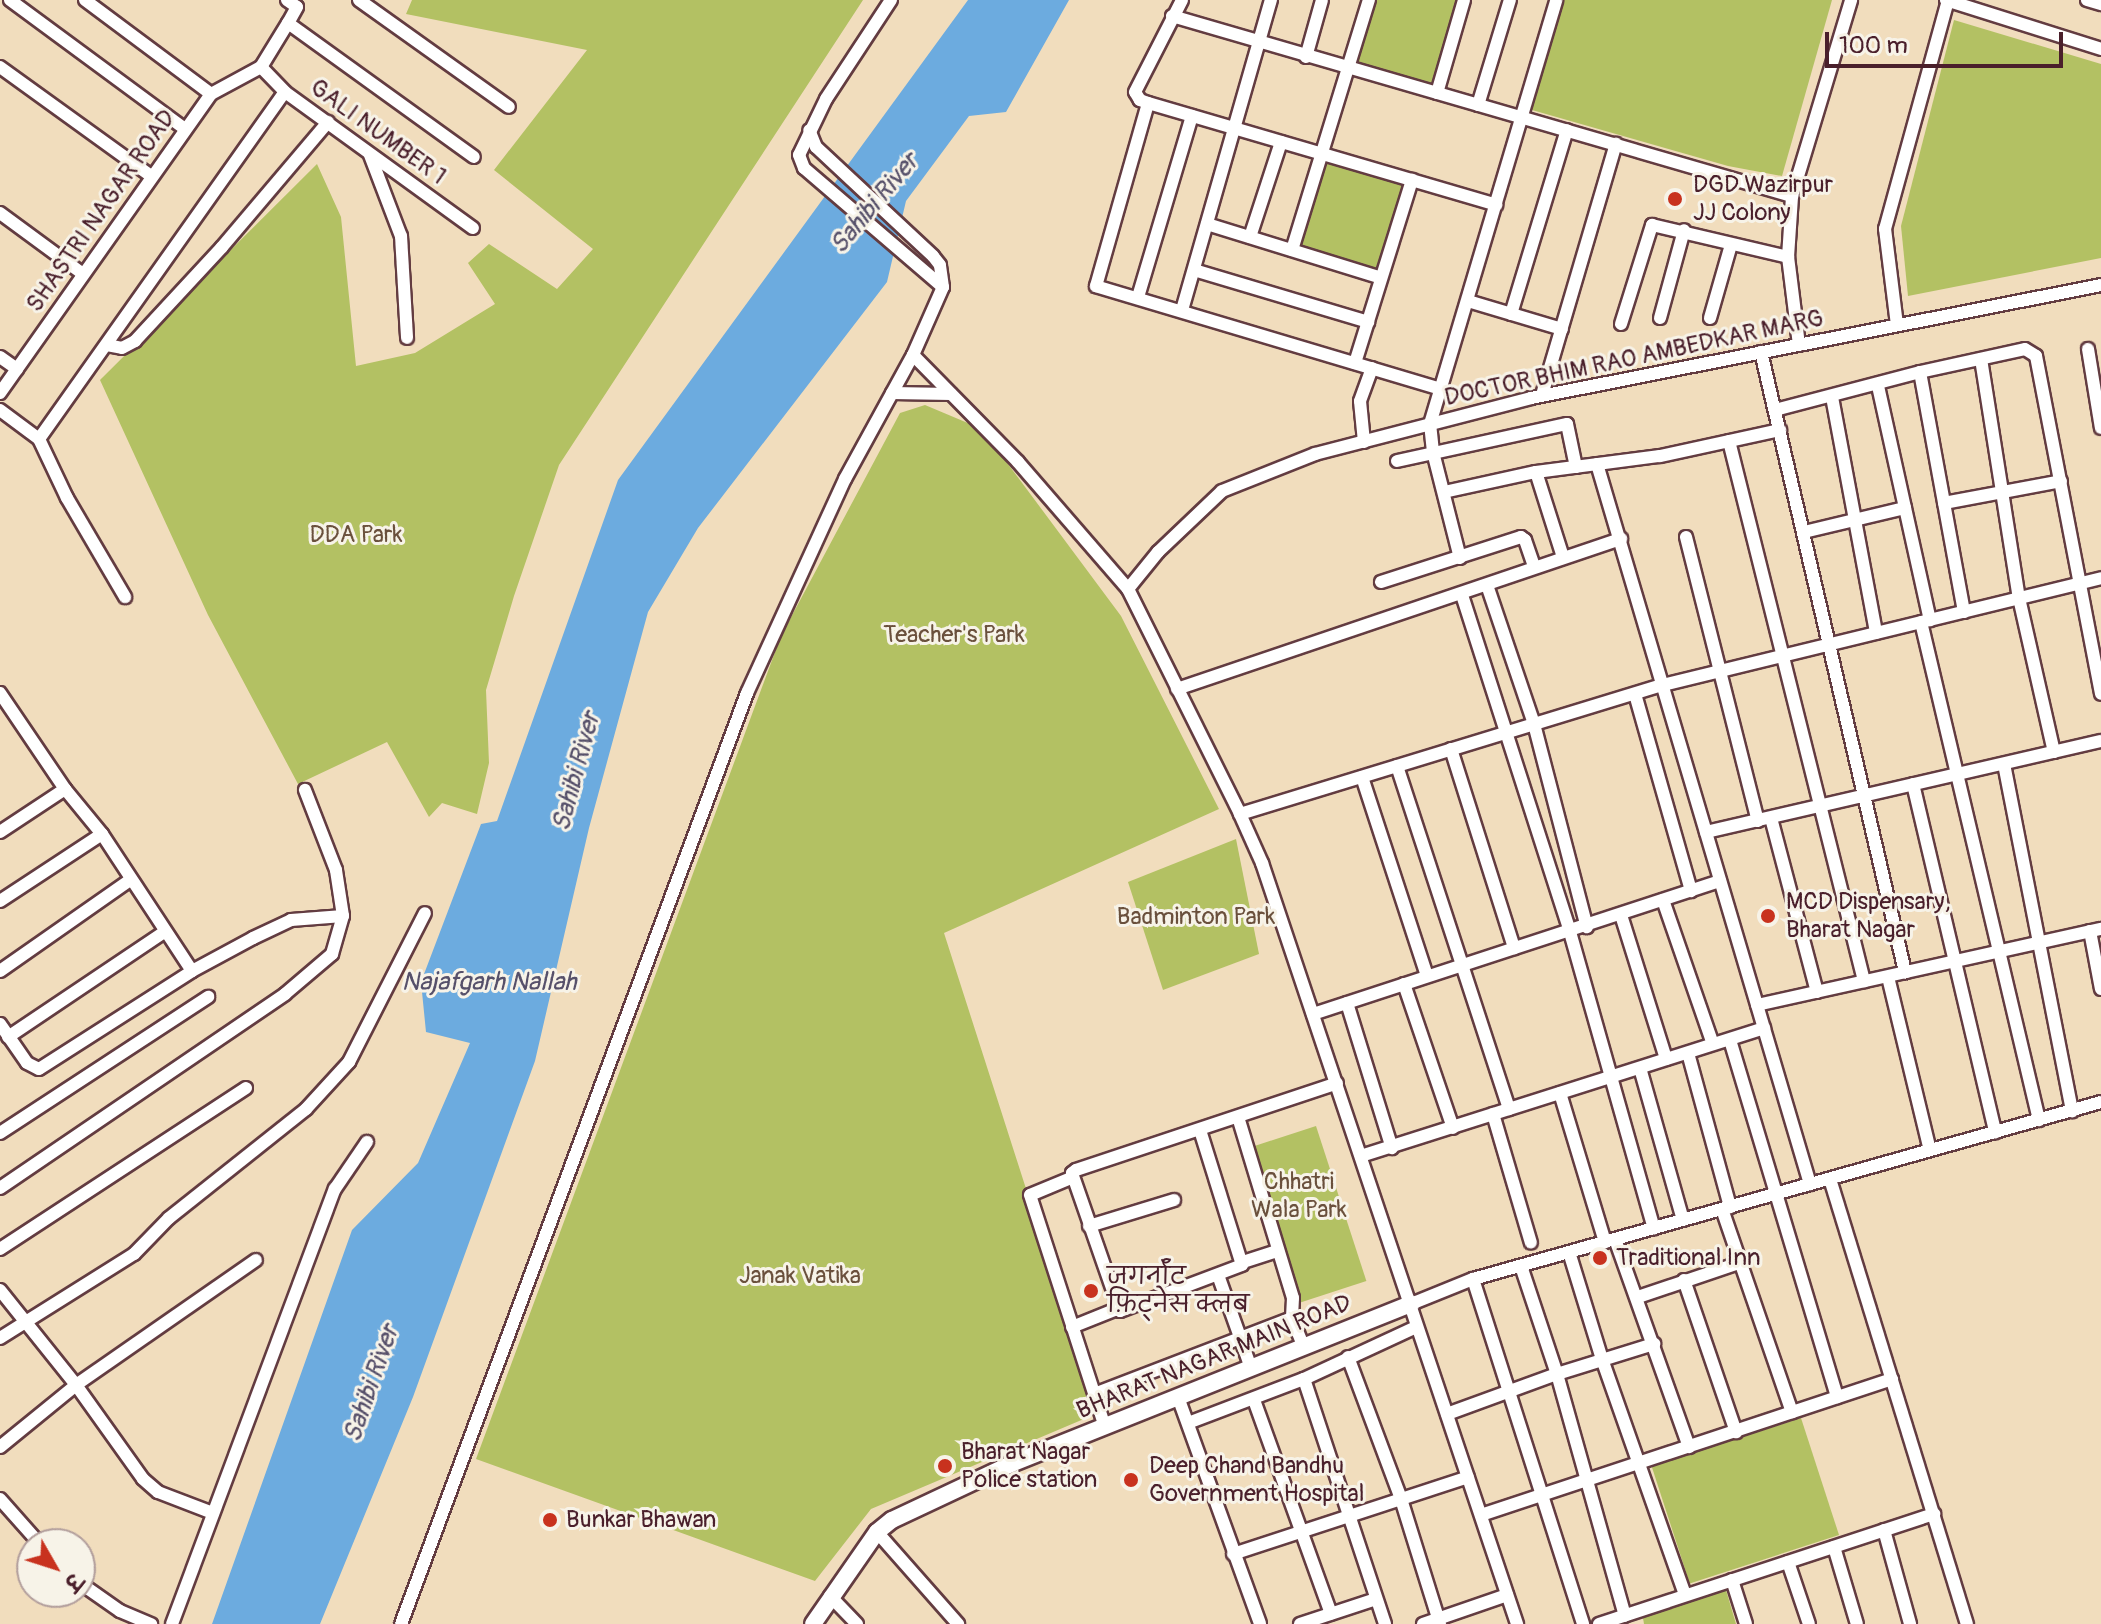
<!DOCTYPE html>
<meta charset="utf-8">
<style>
body{margin:0}
#map{position:relative;width:2101px;height:1624px;overflow:hidden;background:#f1ddbd;font-family:Pangolin,"Playpen Sans Deva",sans-serif}
div>[style]{position:absolute}
[style*='--x']{left:calc(var(--x)*1px);top:calc(var(--y)*1px);width:calc(var(--w)*1px);rotate:calc(var(--a)*1deg)}
.green>*{inset:0;background:#b3c163;transform-origin:0 0}
.water>*{inset:0;background:#6cabdf}
.roads{filter:drop-shadow(2px 0 #633c41) drop-shadow(-2px 0 #633c41) drop-shadow(0 2px #633c41) drop-shadow(0 -2px #633c41)}
.minor>*{height:12px;margin:-6px;padding:0 6px;transform-origin:6px;border-radius:6px;background:#fff}
.tertiary>*{height:16px;margin:-8px;padding:0 8px;transform-origin:8px;border-radius:8px;background:#fff}
.dots>*{width:22px;height:22px;translate:-50% -50%;box-sizing:border-box;border:4px solid #f7f3e8;border-radius:50%}
span{translate:-50% -50%;white-space:nowrap;text-align:center;line-height:1.15;-webkit-text-stroke:6px #f7f3e8;paint-order:stroke}
.street-label{font-size:24px;color:#4a1f2b}
.poi-label{font-size:24px;color:#4a1f2b}
.left{translate:0 -50%;text-align:left}
.park-label{font-size:24px;color:#6a503c}
.water-label{font-size:26px;color:#56506a;font-style:italic}
.north{position:absolute;left:16px;top:1528px;width:80px;height:80px;box-sizing:border-box;background:#f7f3e8;border:2px solid #b29e9c;border-radius:50%;rotate:129deg;font-size:22px;font-weight:700;line-height:32px;text-align:center;color:#4a1f2b}
.north::after{content:'';display:block;margin:auto;width:28px;height:36px;background:#c8321e;clip-path:polygon(50% 0,100% 100%,50% 72%,0 100%)}
.scale{position:absolute;left:1825px;top:32px;width:238px;height:36px;box-sizing:border-box;border:4px solid #4a1f2b;border-top:0;padding-left:10px;font-size:24px;line-height:28px;white-space:nowrap;color:#4a1f2b;-webkit-text-stroke:6px #f7f3e8;paint-order:stroke}
</style>
<div id="map">
<div class="green">
<i style="clip-path:polygon(412px 0,863px 0,559px 465px,514px 596px,486px 690px,489px 763px,477px 814px,442px 803px,429px 817px,387px 742px,298px 784px,208px 615px,100px 380px,317px 164px,341px 217px,356px 366px,415px 353px,495px 304px,468px 263px,489px 244px,557px 289px,593px 249px,494px 170px,587px 50px,406px 14px)"></i>
<i style="clip-path:polygon(1371px 0,1459px 0,1435px 86px,1353px 64px)"></i>
<i style="clip-path:polygon(1564px 0,1832px 0,1782px 176px,1728px 166px,1532px 110px)"></i>
<i style="clip-path:polygon(1954px 20px,2101px 64px,2101px 258px,1908px 296px,1901px 226px)"></i>
<i style="left:1324px;top:158px;width:85px;height:97px;rotate:16deg"></i>
<i style="clip-path:polygon(925px 405px,982px 429px,1121px 616px,1219px 809px,944px 933px,1098px 1413px,871px 1509px,815px 1581px,476px 1459px,781px 636px,900px 413px)"></i>
<i style="clip-path:polygon(1236px 839px,1259px 954px,1163px 990px,1128px 882px)"></i>
<i style="left:1316px;top:1126px;width:163px;height:75px;rotate:72deg"></i>
<i style="left:1801px;top:1418px;width:123px;height:157px;rotate:72deg"></i>
<i style="clip-path:polygon(1726px 1590px,1736px 1624px,1644px 1624px,1643px 1618px)"></i>
</div>
<div class="water">
<i style="clip-path:polygon(968px 0,1069px 0,1006px 112px,969px 116px,906px 201px,887px 282px,698px 528px,648px 612px,589px 828px,535px 1061px,413px 1397px,320px 1624px,212px 1624px,352px 1230px,418px 1163px,470px 1043px,426px 1032px,421px 982px,481px 824px,497px 821px,618px 480px)"></i>
</div>
<div class="roads">
<div class="minor">
<i style="--x:10;--y:0;--w:217;--a:36.4"></i>
<i style="--x:85;--y:0;--w:157;--a:36.7"></i>
<i style="--x:287;--y:0;--w:12;--a:35"></i>
<i style="--x:297;--y:7;--w:18;--a:119"></i>
<i style="--x:288;--y:23;--w:229;--a:35.8"></i>
<i style="--x:359;--y:0;--w:184;--a:35.5"></i>
<i style="--x:891;--y:0;--w:118;--a:123.3"></i>
<i style="--x:826;--y:99;--w:62;--a:115.7"></i>
<i style="--x:799;--y:155;--w:14;--a:69"></i>
<i style="--x:804;--y:168;--w:183;--a:40.6"></i>
<i style="--x:1946;--y:0;--w:163;--a:17.5"></i>
<i style="--x:2087;--y:0;--w:15;--a:16"></i>
<i style="--x:1172;--y:16;--w:646;--a:16.19"></i>
<i style="--x:1306;--y:57;--w:59;--a:-74.3"></i>
<i style="--x:0;--y:67;--w:186;--a:35.8"></i>
<i style="--x:261;--y:67;--w:35;--a:46"></i>
<i style="--x:285;--y:92;--w:232;--a:35.9"></i>
<i style="--x:1437;--y:93;--w:97;--a:-73.8"></i>
<i style="--x:211;--y:94;--w:57;--a:-28.4"></i>
<i style="--x:261;--y:67;--w:52;--a:-58.5"></i>
<i style="--x:1148;--y:103;--w:9;--a:-159"></i>
<i style="--x:1140;--y:100;--w:9;--a:-122"></i>
<i style="--x:1135;--y:92;--w:103;--a:-62.9"></i>
<i style="--x:1478;--y:105;--w:110;--a:-73.1"></i>
<i style="--x:370;--y:155;--w:87;--a:69.1"></i>
<i style="--x:401;--y:236;--w:102;--a:86.6"></i>
<i style="--x:0;--y:213;--w:103;--a:36.3"></i>
<i style="--x:1207;--y:224;--w:182;--a:17.2"></i>
<i style="--x:1250;--y:237;--w:100;--a:-71.9"></i>
<i style="--x:1292;--y:250;--w:262;--a:-72.9"></i>
<i style="--x:1194;--y:270;--w:182;--a:16.6"></i>
<i style="--x:1138;--y:297;--w:189;--a:-73.4"></i>
<i style="--x:1468;--y:301;--w:98;--a:16.6"></i>
<i style="--x:1182;--y:310;--w:323;--a:-74"></i>
<i style="--x:1511;--y:314;--w:192;--a:-73.1"></i>
<i style="--x:1660;--y:318;--w:91;--a:-74.7"></i>
<i style="--x:1710;--y:318;--w:76;--a:-74"></i>
<i style="--x:1621;--y:324;--w:104;--a:-72.6"></i>
<i style="--x:1652;--y:225;--w:140;--a:13.2"></i>
<i style="--x:1897;--y:325;--w:97;--a:-97.1"></i>
<i style="--x:1885;--y:229;--w:238;--a:-74.6"></i>
<i style="--x:107;--y:345;--w:15;--a:11"></i>
<i style="--x:122;--y:348;--w:15;--a:-28"></i>
<i style="--x:135;--y:341;--w:128;--a:-47.2"></i>
<i style="--x:222;--y:247;--w:164;--a:-49.7"></i>
<i style="--x:1799;--y:345;--w:89;--a:-97.1"></i>
<i style="--x:1788;--y:257;--w:61;--a:-86.2"></i>
<i style="--x:1792;--y:196;--w:205;--a:-73.2"></i>
<i style="--x:2088;--y:349;--w:80;--a:80.7"></i>
<i style="--x:1761;--y:352;--w:637;--a:76.92"></i>
<i style="--x:913;--y:355;--w:150;--a:45.5"></i>
<i style="--x:1018;--y:462;--w:168;--a:49.1"></i>
<i style="--x:1128;--y:589;--w:251;--a:63.5"></i>
<i style="--x:1240;--y:814;--w:54;--a:65.8"></i>
<i style="--x:1262;--y:863;--w:803;--a:71.47"></i>
<i style="--x:0;--y:357;--w:21;--a:35"></i>
<i style="--x:1981;--y:359;--w:242;--a:81"></i>
<i style="--x:2019;--y:598;--w:158;--a:77.2"></i>
<i style="--x:1355;--y:363;--w:192;--a:-72.7"></i>
<i style="--x:1920;--y:372;--w:244;--a:79.6"></i>
<i style="--x:1878;--y:386;--w:240;--a:77.5"></i>
<i style="--x:1441;--y:389;--w:360;--a:-163.4"></i>
<i style="--x:1096;--y:286;--w:190;--a:-74.1"></i>
<i style="--x:1148;--y:103;--w:363;--a:16.3"></i>
<i style="--x:0;--y:393;--w:366;--a:-54.8"></i>
<i style="--x:892;--y:393;--w:59;--a:1"></i>
<i style="--x:1542;--y:395;--w:262;--a:-73.6"></i>
<i style="--x:1832;--y:397;--w:240;--a:79.4"></i>
<i style="--x:0;--y:410;--w:49;--a:36.6"></i>
<i style="--x:39;--y:439;--w:65;--a:64.6"></i>
<i style="--x:67;--y:498;--w:115;--a:59.6"></i>
<i style="--x:1775;--y:410;--w:150;--a:-14.7"></i>
<i style="--x:1920;--y:372;--w:107;--a:-12.4"></i>
<i style="--x:2025;--y:349;--w:13;--a:32"></i>
<i style="--x:2036;--y:356;--w:344;--a:79.1"></i>
<i style="--x:39;--y:439;--w:425;--a:-54.7"></i>
<i style="--x:1729;--y:441;--w:557;--a:75.96"></i>
<i style="--x:1364;--y:442;--w:41;--a:-95.6"></i>
<i style="--x:1360;--y:401;--w:35;--a:-70"></i>
<i style="--x:1397;--y:461;--w:174;--a:-12.3"></i>
<i style="--x:1567;--y:424;--w:44;--a:78.2"></i>
<i style="--x:1597;--y:464;--w:751;--a:73.52"></i>
<i style="--x:1536;--y:472;--w:89;--a:72.4"></i>
<i style="--x:1444;--y:492;--w:94;--a:-12.3"></i>
<i style="--x:1536;--y:472;--w:125;--a:-7.4"></i>
<i style="--x:1660;--y:456;--w:123;--a:-12.2"></i>
<i style="--x:1944;--y:503;--w:119;--a:-10.6"></i>
<i style="--x:1804;--y:532;--w:104;--a:-13.4"></i>
<i style="--x:1686;--y:537;--w:293;--a:75.8"></i>
<i style="--x:1460;--y:558;--w:109;--a:-104.3"></i>
<i style="--x:1433;--y:452;--w:28;--a:-96"></i>
<i style="--x:1430;--y:424;--w:442;--a:-73.4"></i>
<i style="--x:1381;--y:582;--w:147;--a:-17.8"></i>
<i style="--x:1521;--y:537;--w:5;--a:37"></i>
<i style="--x:1525;--y:540;--w:28;--a:71"></i>
<i style="--x:1487;--y:585;--w:147;--a:71.3"></i>
<i style="--x:1534;--y:724;--w:210;--a:75.4"></i>
<i style="--x:1128;--y:589;--w:48;--a:-51"></i>
<i style="--x:1158;--y:552;--w:88;--a:-43.6"></i>
<i style="--x:1222;--y:491;--w:100;--a:-21.7"></i>
<i style="--x:1315;--y:454;--w:223;--a:-14.5"></i>
<i style="--x:1531;--y:398;--w:581;--a:-11.21"></i>
<i style="--x:1462;--y:595;--w:354;--a:72.2"></i>
<i style="--x:1570;--y:932;--w:308;--a:74.2"></i>
<i style="--x:1921;--y:622;--w:512;--a:76.67"></i>
<i style="--x:1177;--y:689;--w:469;--a:-18.7"></i>
<i style="--x:0;--y:693;--w:116;--a:55.9"></i>
<i style="--x:65;--y:789;--w:58;--a:50.6"></i>
<i style="--x:102;--y:834;--w:164;--a:56.7"></i>
<i style="--x:1635;--y:694;--w:205;--a:74.1"></i>
<i style="--x:1451;--y:749;--w:209;--a:72.4"></i>
<i style="--x:2004;--y:764;--w:354;--a:78.9"></i>
<i style="--x:1397;--y:766;--w:361;--a:71.9"></i>
<i style="--x:1362;--y:777;--w:209;--a:71.9"></i>
<i style="--x:1913;--y:784;--w:358;--a:76.7"></i>
<i style="--x:1240;--y:814;--w:442;--a:-17"></i>
<i style="--x:1663;--y:685;--w:451;--a:-13.7"></i>
<i style="--x:1771;--y:818;--w:180;--a:75.2"></i>
<i style="--x:0;--y:832;--w:78;--a:-33.5"></i>
<i style="--x:1706;--y:832;--w:405;--a:-13"></i>
<i style="--x:1663;--y:900;--w:152;--a:70.9"></i>
<i style="--x:0;--y:901;--w:122;--a:-33.3"></i>
<i style="--x:1621;--y:915;--w:151;--a:72.6"></i>
<i style="--x:2090;--y:931;--w:59;--a:79.3"></i>
<i style="--x:0;--y:971;--w:159;--a:-35"></i>
<i style="--x:1888;--y:977;--w:178;--a:76.4"></i>
<i style="--x:1404;--y:984;--w:152;--a:71.2"></i>
<i style="--x:1347;--y:1003;--w:152;--a:72.8"></i>
<i style="--x:1757;--y:1005;--w:352;--a:-12.5"></i>
<i style="--x:1313;--y:1014;--w:428;--a:-18.1"></i>
<i style="--x:0;--y:1024;--w:47;--a:55.3"></i>
<i style="--x:27;--y:1063;--w:13;--a:27"></i>
<i style="--x:39;--y:1069;--w:182;--a:-32.6"></i>
<i style="--x:192;--y:971;--w:69;--a:-28.4"></i>
<i style="--x:253;--y:938;--w:42;--a:-25.3"></i>
<i style="--x:291;--y:920;--w:52;--a:-4.4"></i>
<i style="--x:8;--y:1037;--w:188;--a:-33.9"></i>
<i style="--x:1730;--y:1040;--w:373;--a:73.3"></i>
<i style="--x:1688;--y:1053;--w:160;--a:74.7"></i>
<i style="--x:1640;--y:1068;--w:158;--a:74.2"></i>
<i style="--x:1560;--y:1093;--w:156;--a:73.2"></i>
<i style="--x:1493;--y:1114;--w:134;--a:73.6"></i>
<i style="--x:1238;--y:1117;--w:189;--a:73.1"></i>
<i style="--x:1293;--y:1298;--w:20;--a:93"></i>
<i style="--x:1292;--y:1318;--w:31;--a:68"></i>
<i style="--x:1200;--y:1130;--w:141;--a:72.7"></i>
<i style="--x:1242;--y:1265;--w:130;--a:159.3"></i>
<i style="--x:1120;--y:1311;--w:146;--a:-109.2"></i>
<i style="--x:1072;--y:1173;--w:5;--a:-37"></i>
<i style="--x:1076;--y:1170;--w:275;--a:-18.4"></i>
<i style="--x:0;--y:1133;--w:249;--a:-33.2"></i>
<i style="--x:1361;--y:1156;--w:423;--a:-17.6"></i>
<i style="--x:1071;--y:1178;--w:44;--a:157.5"></i>
<i style="--x:1030;--y:1195;--w:244;--a:72.1"></i>
<i style="--x:1830;--y:1179;--w:466;--a:72.9"></i>
<i style="--x:0;--y:1188;--w:345;--a:-34.2"></i>
<i style="--x:285;--y:994;--w:62;--a:-40.4"></i>
<i style="--x:332;--y:954;--w:40;--a:-74"></i>
<i style="--x:343;--y:916;--w:47;--a:-98.7"></i>
<i style="--x:336;--y:870;--w:86;--a:-111.2"></i>
<i style="--x:1722;--y:1209;--w:215;--a:71"></i>
<i style="--x:1089;--y:1226;--w:89;--a:-17"></i>
<i style="--x:1615;--y:1239;--w:221;--a:70.4"></i>
<i style="--x:0;--y:1249;--w:294;--a:-33.2"></i>
<i style="--x:1569;--y:1252;--w:112;--a:72.9"></i>
<i style="--x:1602;--y:1359;--w:250;--a:70.6"></i>
<i style="--x:1243;--y:1262;--w:35;--a:-18"></i>
<i style="--x:1521;--y:1266;--w:114;--a:71.6"></i>
<i style="--x:1557;--y:1374;--w:251;--a:74.3"></i>
<i style="--x:1218;--y:1275;--w:99;--a:70.5"></i>
<i style="--x:1473;--y:1279;--w:362;--a:72.3"></i>
<i style="--x:1684;--y:1280;--w:161;--a:71.1"></i>
<i style="--x:0;--y:1290;--w:122;--a:51.3"></i>
<i style="--x:76;--y:1385;--w:115;--a:54.5"></i>
<i style="--x:143;--y:1479;--w:20;--a:41"></i>
<i style="--x:158;--y:1492;--w:59;--a:20.9"></i>
<i style="--x:1638;--y:1297;--w:110;--a:-18.6"></i>
<i style="--x:1411;--y:1304;--w:67;--a:-22"></i>
<i style="--x:1473;--y:1279;--w:652;--a:-15.74"></i>
<i style="--x:1072;--y:1327;--w:48;--a:-21.8"></i>
<i style="--x:0;--y:1338;--w:158;--a:-32.1"></i>
<i style="--x:134;--y:1254;--w:50;--a:-45.8"></i>
<i style="--x:169;--y:1218;--w:175;--a:-38.5"></i>
<i style="--x:306;--y:1109;--w:64;--a:-47.5"></i>
<i style="--x:349;--y:1062;--w:167;--a:-63"></i>
<i style="--x:1348;--y:1357;--w:152;--a:69.5"></i>
<i style="--x:1401;--y:1499;--w:131;--a:72.7"></i>
<i style="--x:1304;--y:1379;--w:258;--a:71.7"></i>
<i style="--x:1094;--y:1394;--w:212;--a:-21"></i>
<i style="--x:1178;--y:1397;--w:241;--a:70.1"></i>
<i style="--x:1254;--y:1400;--w:227;--a:70.2"></i>
<i style="--x:1447;--y:1414;--w:117;--a:-20"></i>
<i style="--x:1557;--y:1374;--w:102;--a:-17.2"></i>
<i style="--x:1188;--y:1423;--w:124;--a:-20.8"></i>
<i style="--x:1304;--y:1379;--w:123;--a:-24.9"></i>
<i style="--x:0;--y:1447;--w:98;--a:-39.2"></i>
<i style="--x:76;--y:1385;--w:219;--a:-34.8"></i>
<i style="--x:0;--y:1499;--w:60;--a:48.4"></i>
<i style="--x:1481;--y:1515;--w:433;--a:-18.3"></i>
<i style="--x:1884;--y:1530;--w:98;--a:74.5"></i>
<i style="--x:877;--y:1532;--w:123;--a:48.6"></i>
<i style="--x:1834;--y:1547;--w:80;--a:73.4"></i>
<i style="--x:1233;--y:1554;--w:247;--a:-18.1"></i>
<i style="--x:1788;--y:1562;--w:65;--a:71.3"></i>
<i style="--x:1732;--y:1580;--w:46;--a:72.3"></i>
<i style="--x:80;--y:1583;--w:49;--a:35"></i>
<i style="--x:120;--y:1611;--w:34;--a:23"></i>
<i style="--x:830;--y:1596;--w:39;--a:46"></i>
<i style="--x:172;--y:1624;--w:465;--a:-69.5"></i>
<i style="--x:335;--y:1189;--w:57;--a:-55.8"></i>
<i style="--x:401;--y:1624;--w:993;--a:-69.61"></i>
<i style="--x:747;--y:693;--w:235;--a:-65.4"></i>
<i style="--x:845;--y:479;--w:141;--a:-61.3"></i>
<i style="--x:913;--y:355;--w:74;--a:-66.2"></i>
<i style="--x:943;--y:287;--w:22;--a:-98"></i>
<i style="--x:940;--y:265;--w:11;--a:-128"></i>
<i style="--x:933;--y:256;--w:160;--a:-137"></i>
<i style="--x:816;--y:147;--w:18;--a:-112"></i>
<i style="--x:1300;--y:1624;--w:80;--a:-18.2"></i>
<i style="--x:1423;--y:1624;--w:89;--a:-19"></i>
<i style="--x:1599;--y:1624;--w:353;--a:-18.2"></i>
</div>
<div class="tertiary">
<i style="--x:813;--y:1624;--w:112;--a:-55.2"></i>
<i style="--x:877;--y:1532;--w:19;--a:-39"></i>
<i style="--x:892;--y:1520;--w:134;--a:-25.2"></i>
<i style="--x:1013;--y:1463;--w:429;--a:-21.8"></i>
</div>
</div>
<div class="dots">
<i style="left:1675px;top:199px;background:#c8321e"></i>
<i style="left:1768px;top:916px;background:#c8321e"></i>
<i style="left:1600px;top:1258px;background:#c8321e"></i>
<i style="left:1091px;top:1291px;background:#c8321e"></i>
<i style="left:945px;top:1466px;background:#c8321e"></i>
<i style="left:1131px;top:1480px;background:#c8321e"></i>
<i style="left:550px;top:1520px;background:#c8321e"></i>
</div>
<div class="street-label">
<span style="left:378px;top:132px;rotate:36deg">GALI NUMBER 1</span>
<span style="left:101px;top:211px;rotate:-55deg">SHASTRI NAGAR ROAD</span>
<span style="left:1634px;top:358px;rotate:-12deg">DOCTOR BHIM RAO AMBEDKAR MARG</span>
<span style="left:1214px;top:1357px;rotate:-22deg">BHARAT NAGAR MAIN ROAD</span>
</div>
<div class="poi-label">
<span class="left" style="left:1693px;top:199px">DGD Wazirpur<br>JJ Colony</span>
<span class="left" style="left:1786px;top:916px">MCD Dispensary,<br>Bharat Nagar</span>
<span class="left" style="left:1616px;top:1258px">Traditional Inn</span>
<span class="left" style="left:1107px;top:1291px">जगर्नॉट<br>फ़िट्नेस क्लब</span>
<span class="left" style="left:961px;top:1466px">Bharat Nagar<br>Police station</span>
<span class="left" style="left:1149px;top:1480px">Deep Chand Bandhu<br>Government Hospital</span>
<span class="left" style="left:566px;top:1520px">Bunkar Bhawan</span>
</div>
<div class="park-label">
<span style="left:356px;top:535px">DDA Park</span>
<span style="left:954px;top:635px">Teacher's Park</span>
<span style="left:1196px;top:917px">Badminton Park</span>
<span style="left:1299px;top:1196px">Chhatri<br>Wala Park</span>
<span style="left:800px;top:1276px">Janak Vatika</span>
</div>
<div class="water-label">
<span style="left:875px;top:204px;rotate:-50deg">Sahibi River</span>
<span style="left:577px;top:772px;rotate:-75deg">Sahibi River</span>
<span style="left:489px;top:983px">Najafgarh Nallah</span>
<span style="left:372px;top:1384px;rotate:-71deg">Sahibi River</span>
</div>
<div class="north">उ</div>
<div class="scale">100 m</div>
</div>
